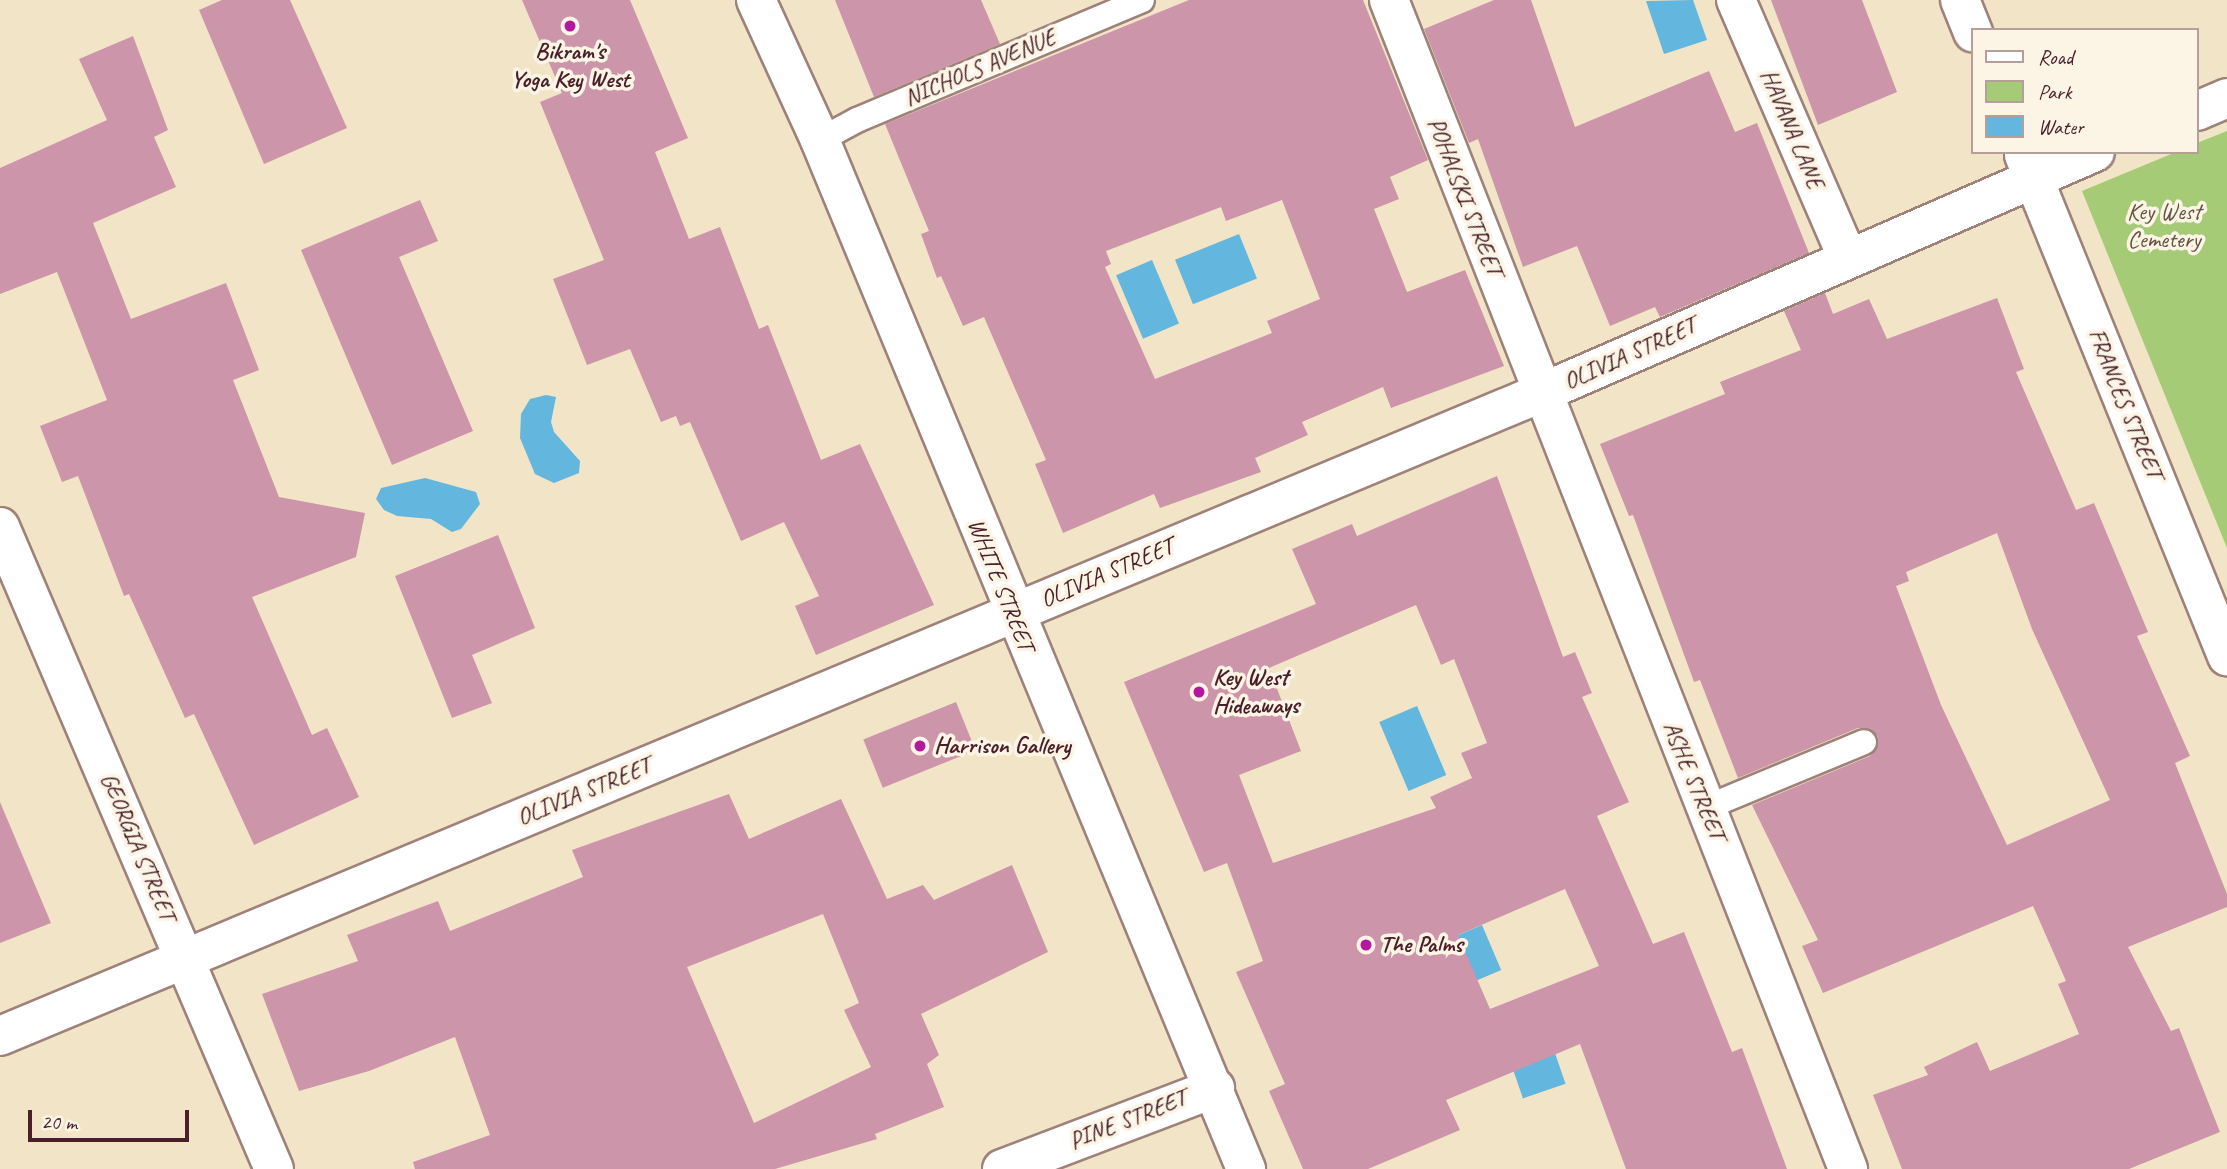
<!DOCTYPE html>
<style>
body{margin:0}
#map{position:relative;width:2227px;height:1169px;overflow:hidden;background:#f2e4c7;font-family:Caveat,sans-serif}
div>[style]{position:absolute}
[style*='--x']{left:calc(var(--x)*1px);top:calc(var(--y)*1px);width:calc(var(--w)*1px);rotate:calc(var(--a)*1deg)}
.green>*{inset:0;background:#a5cb76}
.water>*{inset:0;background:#63b6de;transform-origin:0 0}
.building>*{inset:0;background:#cc95aa;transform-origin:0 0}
.roads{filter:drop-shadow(2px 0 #9e8279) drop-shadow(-2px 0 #9e8279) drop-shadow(0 2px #9e8279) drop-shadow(0 -2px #9e8279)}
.service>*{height:24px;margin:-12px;padding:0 12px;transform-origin:12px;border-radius:12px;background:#fff}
.minor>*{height:38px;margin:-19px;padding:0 19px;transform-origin:19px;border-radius:19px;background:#fff}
.tertiary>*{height:38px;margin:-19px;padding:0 19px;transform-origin:19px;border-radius:19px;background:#fff}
.dots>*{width:19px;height:19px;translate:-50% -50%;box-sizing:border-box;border:4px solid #fcf5e5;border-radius:50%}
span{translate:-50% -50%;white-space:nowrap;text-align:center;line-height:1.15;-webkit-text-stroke:7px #fcf5e5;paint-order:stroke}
.poi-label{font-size:24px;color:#4a1f2b;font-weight:700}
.left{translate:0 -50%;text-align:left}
.street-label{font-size:24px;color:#4a1f2b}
.park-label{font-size:24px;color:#655342}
.legend{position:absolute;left:1971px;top:28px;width:228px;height:126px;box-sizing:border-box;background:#fcf5e5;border:2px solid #b59f9b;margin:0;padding:9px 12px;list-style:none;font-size:21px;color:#4a1f2b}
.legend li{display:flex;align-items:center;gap:14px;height:35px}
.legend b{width:35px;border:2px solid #b59f9b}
.scale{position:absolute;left:28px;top:1110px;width:161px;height:32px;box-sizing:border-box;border:4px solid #4a1f2b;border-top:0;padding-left:9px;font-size:21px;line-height:24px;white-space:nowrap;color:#4a1f2b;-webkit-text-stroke:5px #fcf5e5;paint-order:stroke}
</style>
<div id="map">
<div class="green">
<i style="clip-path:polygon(2227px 131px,2227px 548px,2082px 191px,2176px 152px,2197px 152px,2197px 143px)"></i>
</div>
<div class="water">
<i style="clip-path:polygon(1693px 0,1707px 40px,1664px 54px,1646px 1px)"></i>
<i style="left:1239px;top:234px;width:48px;height:69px;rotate:68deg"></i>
<i style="left:1152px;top:260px;width:69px;height:39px;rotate:67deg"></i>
<i style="clip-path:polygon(546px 395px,556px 397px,551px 422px,554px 432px,580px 461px,579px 473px,554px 483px,535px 474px,520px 438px,521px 414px,530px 399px)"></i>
<i style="clip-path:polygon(425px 478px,476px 492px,480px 504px,461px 529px,452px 532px,431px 519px,397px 516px,384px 510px,376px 499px,381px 488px)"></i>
<i style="left:1417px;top:706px;width:75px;height:41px;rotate:67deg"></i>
<i style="left:1482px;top:925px;width:49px;height:75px;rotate:67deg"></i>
<i style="left:1546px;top:1027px;width:60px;height:45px;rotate:71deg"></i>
</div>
<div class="building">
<i style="clip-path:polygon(222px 0,290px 0,347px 128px,264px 164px,199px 10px)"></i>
<i style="clip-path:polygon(522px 0,630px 0,688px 138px,655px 152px,689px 239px,720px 227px,759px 329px,768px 325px,821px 460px,860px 444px,934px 605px,816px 655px,795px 606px,819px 596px,784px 522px,741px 541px,690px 422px,680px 426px,676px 416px,661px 422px,630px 349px,587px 365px,553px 279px,604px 260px,540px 102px,562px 93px)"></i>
<i style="clip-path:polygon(835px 0,981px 0,1000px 44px,874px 97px)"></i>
<i style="clip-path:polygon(evenodd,1189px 0,1363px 0,1428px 160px,1390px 177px,1399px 199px,1374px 209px,1407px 292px,1465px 270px,1504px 366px,1391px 408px,1383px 387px,1302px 422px,1308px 435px,1255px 458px,1261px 472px,1160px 508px,1154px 494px,1063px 533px,1035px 464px,1046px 460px,984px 317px,963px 326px,941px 276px,937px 278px,921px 234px,929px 231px,885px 124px,1189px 0,1282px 200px,1320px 299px,1267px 321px,1272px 333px,1155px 379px,1105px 267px,1111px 264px,1106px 251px,1221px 207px,1226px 221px,1282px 200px)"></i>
<i style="clip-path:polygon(1494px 0,1531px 0,1575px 127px,1709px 71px,1735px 132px,1757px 123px,1809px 253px,1660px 317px,1655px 307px,1610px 326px,1577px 246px,1523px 267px,1478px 139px,1469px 143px,1424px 29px)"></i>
<i style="clip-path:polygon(1771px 0,1862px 0,1897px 92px,1818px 125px)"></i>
<i style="clip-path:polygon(133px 36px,168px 130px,154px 137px,176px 187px,93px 223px,131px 319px,226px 283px,259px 370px,233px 380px,279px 497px,365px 513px,356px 557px,252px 597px,312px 735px,327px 728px,359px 797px,254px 845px,194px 714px,185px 718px,129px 594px,124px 596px,78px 476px,62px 482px,40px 426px,107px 400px,57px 272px,0 294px,0 168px,107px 120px,79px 59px)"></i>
<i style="clip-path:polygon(420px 200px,438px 241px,399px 257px,473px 431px,392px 465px,301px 250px)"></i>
<i style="clip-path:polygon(evenodd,1825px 293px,1833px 314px,1869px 299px,1887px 339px,1997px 298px,2024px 369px,2016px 372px,2076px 510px,2094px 503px,2148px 632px,2137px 636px,2190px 756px,2175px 763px,2227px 894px,2227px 907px,2128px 947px,2171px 1031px,2179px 1028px,2220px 1132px,2129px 1169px,1902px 1169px,1873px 1095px,1928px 1075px,1924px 1067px,1977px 1042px,1990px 1071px,2079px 1034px,2058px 984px,2066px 981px,2033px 906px,1823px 993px,1802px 946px,1818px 940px,1752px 805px,1870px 756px,1876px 750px,1878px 737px,1872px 730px,1858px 728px,1738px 778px,1700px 680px,1694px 682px,1633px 515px,1629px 516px,1600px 444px,1725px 394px,1720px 382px,1801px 350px,1784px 311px,1825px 293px,1997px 533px,2032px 629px,2110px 800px,2007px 845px,1941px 705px,1896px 586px,1909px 581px,1906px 572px,1997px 533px)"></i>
<i style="clip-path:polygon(evenodd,1497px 476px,1563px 657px,1575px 652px,1592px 693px,1582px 697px,1629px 802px,1597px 816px,1653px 944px,1684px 932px,1732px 1052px,1742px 1048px,1787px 1169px,1626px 1169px,1580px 1044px,1446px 1100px,1460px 1130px,1368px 1169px,1303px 1169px,1269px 1091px,1285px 1084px,1236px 972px,1263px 961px,1227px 863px,1204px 872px,1124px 682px,1316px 604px,1292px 549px,1352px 524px,1357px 536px,1497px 476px,1416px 605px,1441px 665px,1454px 659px,1487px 743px,1461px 753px,1472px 778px,1430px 797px,1436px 808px,1273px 863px,1239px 775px,1301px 751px,1269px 668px,1416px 605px,1497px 476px,1565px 889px,1599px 966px,1490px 1009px,1458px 935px,1565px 889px)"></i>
<i style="clip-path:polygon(498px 535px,535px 628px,472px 655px,492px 703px,452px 718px,395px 576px)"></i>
<i style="left:956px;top:702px;width:52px;height:100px;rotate:68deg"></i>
<i style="clip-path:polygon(evenodd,729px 794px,749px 839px,841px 799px,887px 899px,923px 885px,934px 900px,1012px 865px,1048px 952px,921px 1014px,939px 1055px,927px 1064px,944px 1107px,875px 1134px,877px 1139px,775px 1169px,415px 1169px,413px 1162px,490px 1135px,455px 1037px,369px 1071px,299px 1091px,262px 994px,358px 961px,347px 935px,438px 901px,450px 931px,583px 877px,572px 850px,729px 794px,823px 914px,859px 1003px,844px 1010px,871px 1067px,754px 1123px,687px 967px,823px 914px)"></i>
<i style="clip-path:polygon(0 802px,51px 923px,0 943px)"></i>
</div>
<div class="roads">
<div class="service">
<i style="--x:820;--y:140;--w:42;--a:-28.4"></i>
<i style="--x:857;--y:120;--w:309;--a:-22.8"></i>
<i style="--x:1705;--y:808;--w:172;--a:-22.5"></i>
</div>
<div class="minor">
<i style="--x:1389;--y:0;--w:1256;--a:68.56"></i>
<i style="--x:1736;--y:0;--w:282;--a:66.6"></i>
<i style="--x:1960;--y:0;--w:35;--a:68"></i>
<i style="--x:2197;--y:111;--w:33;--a:-23"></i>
<i style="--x:2024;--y:155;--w:541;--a:67.94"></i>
<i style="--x:0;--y:527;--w:698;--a:66.89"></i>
<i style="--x:0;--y:1036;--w:1670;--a:-22.65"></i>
<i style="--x:1541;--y:393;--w:604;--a:-23.51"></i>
<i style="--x:1002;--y:1169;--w:228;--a:-20.8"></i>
</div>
<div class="tertiary">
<i style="--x:756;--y:0;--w:154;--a:65.4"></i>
<i style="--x:820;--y:140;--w:1114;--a:67.51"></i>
</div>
</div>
<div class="dots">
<i style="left:570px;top:26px;background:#b5179e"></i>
<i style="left:1199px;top:692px;background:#b5179e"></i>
<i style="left:920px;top:746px;background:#b5179e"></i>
<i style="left:1366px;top:945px;background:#b5179e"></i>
</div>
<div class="poi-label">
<span style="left:570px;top:66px">Bikram's<br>Yoga Key West</span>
<span class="left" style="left:1213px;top:692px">Key West<br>Hideaways</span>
<span class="left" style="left:934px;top:746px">Harrison Gallery</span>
<span class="left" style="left:1380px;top:945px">The Palms</span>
</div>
<div class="street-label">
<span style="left:980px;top:68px;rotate:-23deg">NICHOLS AVENUE</span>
<span style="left:1792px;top:129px;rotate:67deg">HAVANA LANE</span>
<span style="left:1465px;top:197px;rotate:69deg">POHALSKI STREET</span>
<span style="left:1630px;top:354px;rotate:-24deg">OLIVIA STREET</span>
<span style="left:2125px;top:404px;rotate:68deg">FRANCES STREET</span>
<span style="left:1107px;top:573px;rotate:-23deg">OLIVIA STREET</span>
<span style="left:1001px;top:585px;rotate:68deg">WHITE STREET</span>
<span style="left:1694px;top:781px;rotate:68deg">ASHE STREET</span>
<span style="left:584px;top:792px;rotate:-22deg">OLIVIA STREET</span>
<span style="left:138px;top:847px;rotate:67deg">GEORGIA STREET</span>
<span style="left:1128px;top:1120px;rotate:-21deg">PINE STREET</span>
</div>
<div class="park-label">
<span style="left:2164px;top:226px">Key West<br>Cemetery</span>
</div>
<ul class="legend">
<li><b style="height:9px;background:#fff"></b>Road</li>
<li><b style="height:19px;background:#a5cb76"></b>Park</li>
<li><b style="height:19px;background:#63b6de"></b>Water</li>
</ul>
<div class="scale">20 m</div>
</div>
